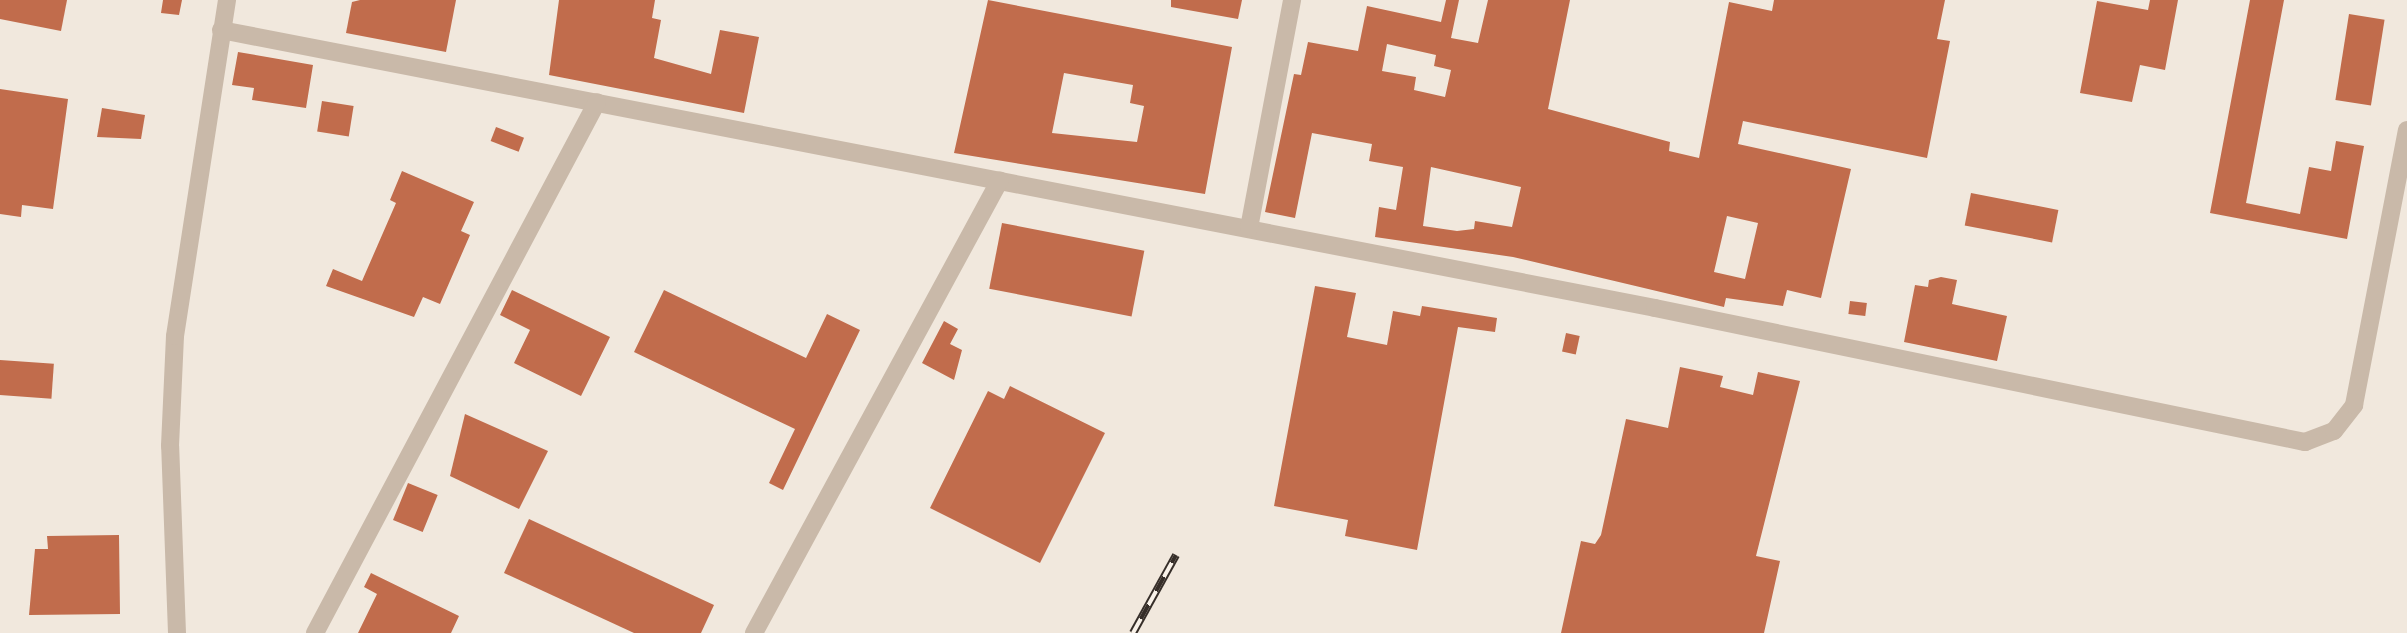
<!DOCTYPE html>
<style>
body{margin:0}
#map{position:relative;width:2407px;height:633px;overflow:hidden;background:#f1e8dd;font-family:"Titillium Web",sans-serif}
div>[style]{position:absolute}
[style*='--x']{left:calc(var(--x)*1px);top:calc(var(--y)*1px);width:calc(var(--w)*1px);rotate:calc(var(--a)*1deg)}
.building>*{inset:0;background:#c16c4c;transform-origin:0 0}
.street>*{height:18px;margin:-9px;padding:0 9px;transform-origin:9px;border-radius:9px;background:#c9b9a9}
.rail>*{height:8px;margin-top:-4px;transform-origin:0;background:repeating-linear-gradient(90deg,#f9f2e9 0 16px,#362e29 0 32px);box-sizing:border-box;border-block:2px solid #362e29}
span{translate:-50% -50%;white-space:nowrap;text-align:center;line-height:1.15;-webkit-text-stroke:5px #f9f2e9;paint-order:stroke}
</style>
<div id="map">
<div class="building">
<i style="clip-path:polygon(0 0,67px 0,61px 31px,0 19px)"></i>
<i style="clip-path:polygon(163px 0,182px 0,179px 15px,161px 13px)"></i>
<i style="clip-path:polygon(360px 0,456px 0,446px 52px,346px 33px,352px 2px)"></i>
<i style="clip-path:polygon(559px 0,655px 0,652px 18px,661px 20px,654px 58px,711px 74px,720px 30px,759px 37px,744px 113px,549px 75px)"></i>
<i style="clip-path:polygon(evenodd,988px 0,1232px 47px,1205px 194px,954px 153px,988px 0,1064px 73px,1133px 85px,1130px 103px,1144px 106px,1137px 142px,1052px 133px,1064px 73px)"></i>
<i style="clip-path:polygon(1171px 0,1242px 0,1238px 19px,1171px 7px)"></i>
<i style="clip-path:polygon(evenodd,1446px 0,1459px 0,1451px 38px,1478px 43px,1488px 0,1570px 0,1548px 109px,1670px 142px,1669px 151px,1699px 158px,1729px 2px,1772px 11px,1774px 0,1945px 0,1937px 39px,1950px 41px,1927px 158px,1743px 121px,1738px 144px,1851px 169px,1821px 298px,1787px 290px,1783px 306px,1726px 298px,1724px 307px,1513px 257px,1375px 237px,1379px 207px,1396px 210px,1403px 167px,1369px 161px,1372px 144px,1312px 133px,1295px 218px,1265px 212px,1294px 74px,1301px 75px,1308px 42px,1358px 51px,1367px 6px,1441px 22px,1446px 0,1387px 44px,1436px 55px,1434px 66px,1451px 70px,1445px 97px,1414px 90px,1416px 77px,1382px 71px,1387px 44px,1446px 0,1431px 167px,1521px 187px,1512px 227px,1475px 221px,1474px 229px,1457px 231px,1423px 226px,1431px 167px,1446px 0,1727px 216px,1758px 223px,1745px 279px,1714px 272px,1727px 216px)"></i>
<i style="clip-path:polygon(2150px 0,2178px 0,2165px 70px,2140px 65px,2132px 102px,2080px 93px,2097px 1px,2148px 10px)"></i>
<i style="clip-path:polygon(2250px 0,2284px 0,2246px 203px,2300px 214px,2309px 167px,2331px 171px,2336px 141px,2364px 146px,2347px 239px,2210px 213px)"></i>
<i style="left:2349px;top:14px;width:36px;height:87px;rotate:9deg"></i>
<i style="clip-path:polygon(238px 52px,313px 65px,306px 108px,252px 100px,254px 88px,232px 85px)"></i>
<i style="clip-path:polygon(0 89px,68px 99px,53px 209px,22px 205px,21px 217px,0 214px)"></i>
<i style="left:322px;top:101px;width:32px;height:31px;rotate:9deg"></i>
<i style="clip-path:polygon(102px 108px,145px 115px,141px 139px,97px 137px)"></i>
<i style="left:496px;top:127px;width:30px;height:15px;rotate:21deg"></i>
<i style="clip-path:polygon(402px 171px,474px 202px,461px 231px,470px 235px,440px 304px,423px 297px,414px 317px,326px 286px,333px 269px,362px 281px,396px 203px,390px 200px)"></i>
<i style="left:1971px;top:193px;width:89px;height:33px;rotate:11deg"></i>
<i style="left:1002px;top:223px;width:145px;height:67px;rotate:11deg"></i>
<i style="clip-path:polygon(1941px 277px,1957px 280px,1952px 304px,2007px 316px,1997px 361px,1904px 342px,1915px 285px,1928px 287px,1929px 280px)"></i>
<i style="clip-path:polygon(1315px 286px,1356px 293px,1347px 337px,1387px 345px,1393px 311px,1420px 316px,1422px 306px,1497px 318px,1495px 332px,1458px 327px,1417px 550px,1345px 536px,1348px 520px,1274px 506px)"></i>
<i style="clip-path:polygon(512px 290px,610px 337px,581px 396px,514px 363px,530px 330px,500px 315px)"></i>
<i style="clip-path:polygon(664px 290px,806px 358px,827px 314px,860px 330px,783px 490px,769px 483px,795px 429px,634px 352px)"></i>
<i style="left:1850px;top:301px;width:17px;height:13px;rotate:7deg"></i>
<i style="clip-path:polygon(944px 321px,958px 329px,950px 344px,962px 350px,954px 380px,922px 363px)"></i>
<i style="left:1566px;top:333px;width:14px;height:19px;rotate:12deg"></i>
<i style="left:0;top:360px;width:54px;height:35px;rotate:4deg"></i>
<i style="clip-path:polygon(1680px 367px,1723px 376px,1720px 387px,1753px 395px,1758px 372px,1800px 381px,1756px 556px,1780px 561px,1764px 633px,1561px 633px,1581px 541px,1595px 544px,1601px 535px,1626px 419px,1668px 428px)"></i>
<i style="clip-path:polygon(1010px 386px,1105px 433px,1040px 563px,930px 508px,988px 391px,1004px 399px)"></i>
<i style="clip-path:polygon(465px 414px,548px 451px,519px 509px,450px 476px)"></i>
<i style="left:408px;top:483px;width:32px;height:40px;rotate:22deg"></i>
<i style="clip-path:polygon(529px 519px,714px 605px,701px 633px,634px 633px,504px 573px)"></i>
<i style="clip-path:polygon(119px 535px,120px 614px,29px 615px,35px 549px,48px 549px,47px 536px)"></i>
<i style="clip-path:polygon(371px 573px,459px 616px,451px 633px,358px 633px,377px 594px,364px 587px)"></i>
</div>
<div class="street">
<i style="--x:221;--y:30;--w:1461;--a:10.97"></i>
<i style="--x:1655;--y:308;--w:664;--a:11.65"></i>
<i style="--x:2305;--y:442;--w:31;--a:-21"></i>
<i style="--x:2334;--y:431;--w:33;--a:-52"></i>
<i style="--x:2354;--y:405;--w:280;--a:-79.1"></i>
<i style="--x:1249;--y:228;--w:232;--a:-79.3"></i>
<i style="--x:177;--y:633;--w:187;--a:-92.1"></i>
<i style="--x:170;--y:446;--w:110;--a:-87.4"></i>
<i style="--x:175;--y:336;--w:340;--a:-81.2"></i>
<i style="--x:315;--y:633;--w:601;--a:-62.03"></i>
<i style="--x:754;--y:633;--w:515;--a:-61.5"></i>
</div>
<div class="rail">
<i style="--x:1133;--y:633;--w:89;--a:-61.1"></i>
</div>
</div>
